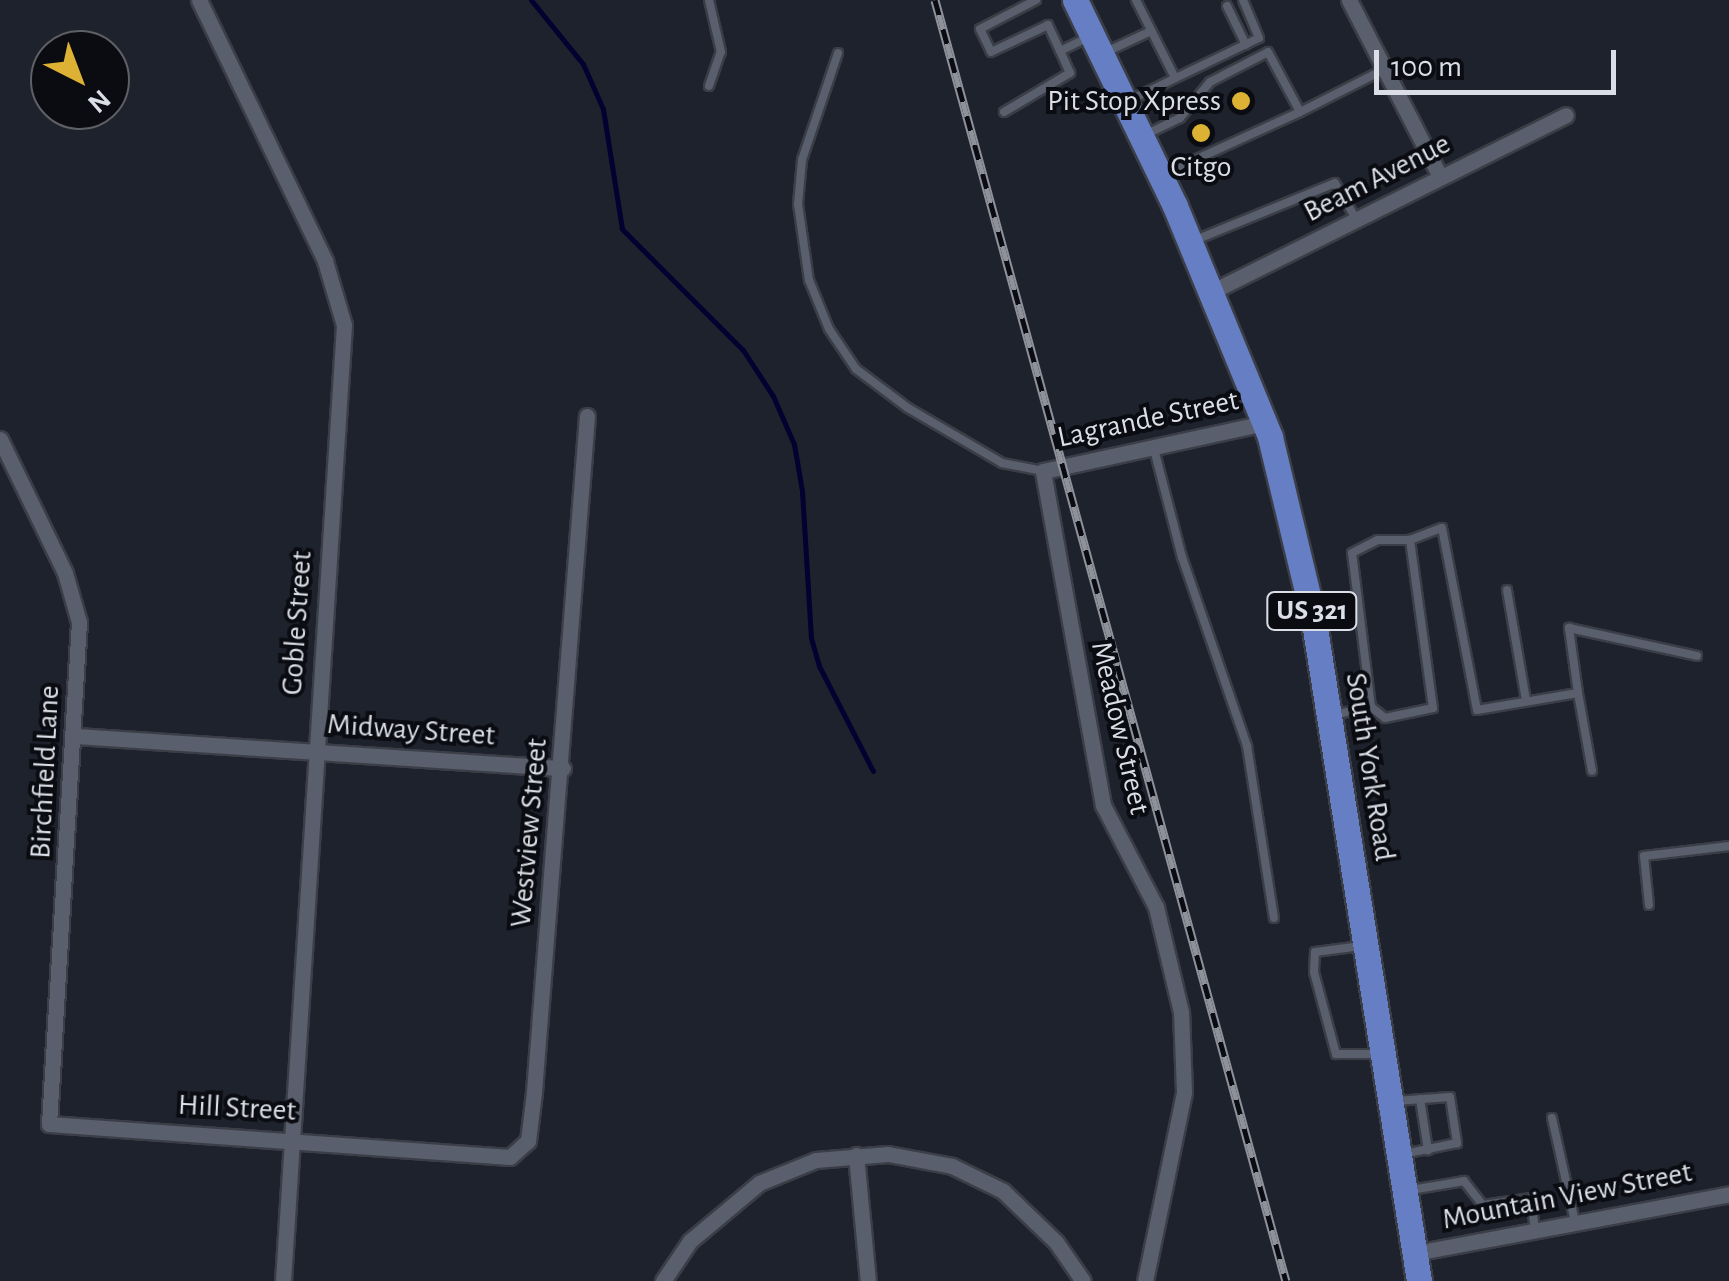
<!DOCTYPE html>
<style>
body{margin:0}
#map{position:relative;width:1729px;height:1281px;overflow:hidden;background:#1e222d;font-family:"Alegreya Sans",sans-serif}
div>[style]{position:absolute}
[style*='--x']{left:calc(var(--x)*1px);top:calc(var(--y)*1px);width:calc(var(--w)*1px);rotate:calc(var(--a)*1deg)}
.stream>*{height:5px;margin:-2.5px;padding:0 2.5px;transform-origin:2.5px;border-radius:2.5px;background:#020230}
.roads{filter:drop-shadow(2px 0 #3b3e47) drop-shadow(-2px 0 #3b3e47) drop-shadow(0 2px #3b3e47) drop-shadow(0 -2px #3b3e47)}
.service>*{height:8px;margin:-4px;padding:0 4px;transform-origin:4px;border-radius:4px;background:#595f6c}
.minor>*{height:15px;margin:-7.5px;padding:0 7.5px;transform-origin:7.5px;border-radius:7.5px;background:#595f6c}
.primary>*{height:25px;margin:-12.5px;padding:0 12.5px;transform-origin:12.5px;border-radius:12.5px;background:#667ec4}
.rail>*{height:9px;margin-top:-4.5px;transform-origin:0;background:repeating-linear-gradient(90deg,#0a0c11 0 15px,#8e919a 0 30px);box-sizing:border-box;border-block:2px solid #8e919a}
.dots>*{width:28px;height:28px;translate:-50% -50%;box-sizing:border-box;border:5px solid #0a0c11;border-radius:50%}
span{translate:-50% -50%;white-space:nowrap;text-align:center;line-height:1.15;-webkit-text-stroke:8px #0a0c11;paint-order:stroke}
.shield-label span{padding:2px 8px;background:#0a0c11;border:2px solid;border-radius:8px;-webkit-text-stroke-width:0}
.shield-label{font-size:28px;color:#dbdee6;font-weight:700}
.poi-label{font-size:30px;color:#dbdee6}
.right{translate:-100% -50%;text-align:right}
.street-label{font-size:30px;color:#dbdee6}
.north{position:absolute;left:30px;top:30px;width:100px;height:100px;box-sizing:border-box;background:#0a0c11;border:2px solid #5e6066;border-radius:50%;rotate:138deg;font-size:28px;font-weight:700;line-height:40px;text-align:center;color:#dbdee6}
.north::after{content:'';display:block;margin:auto;width:35px;height:45px;background:#ddb133;clip-path:polygon(50% 0,100% 100%,50% 72%,0 100%)}
.scale{position:absolute;left:1374px;top:50px;width:242px;height:45px;box-sizing:border-box;border:5px solid #dbdee6;border-top:0;padding-left:12px;font-size:30px;line-height:35px;white-space:nowrap;color:#dbdee6;-webkit-text-stroke:8px #0a0c11;paint-order:stroke}
</style>
<div id="map">
<div class="stream">
<i style="--x:531;--y:0;--w:82;--a:50.9"></i>
<i style="--x:583;--y:64;--w:49;--a:66"></i>
<i style="--x:603;--y:109;--w:121;--a:81"></i>
<i style="--x:622;--y:229;--w:171;--a:45"></i>
<i style="--x:743;--y:350;--w:55;--a:56.9"></i>
<i style="--x:773;--y:396;--w:52;--a:66.4"></i>
<i style="--x:794;--y:444;--w:48;--a:80.3"></i>
<i style="--x:802;--y:491;--w:147;--a:86.5"></i>
<i style="--x:811;--y:638;--w:29;--a:74"></i>
<i style="--x:819;--y:666;--w:118;--a:62.8"></i>
</div>
<div class="roads">
<div class="service">
<i style="--x:1036;--y:0;--w:63;--a:152.6"></i>
<i style="--x:980;--y:29;--w:25;--a:64"></i>
<i style="--x:991;--y:52;--w:63;--a:-25.3"></i>
<i style="--x:1048;--y:25;--w:29;--a:65"></i>
<i style="--x:1136;--y:0;--w:87;--a:63.4"></i>
<i style="--x:1227;--y:6;--w:43;--a:64"></i>
<i style="--x:1106;--y:52;--w:50;--a:-25"></i>
<i style="--x:838;--y:53;--w:113;--a:108.6"></i>
<i style="--x:802;--y:160;--w:44;--a:95.2"></i>
<i style="--x:798;--y:204;--w:77;--a:81.8"></i>
<i style="--x:809;--y:280;--w:53;--a:67.8"></i>
<i style="--x:829;--y:329;--w:48;--a:56"></i>
<i style="--x:856;--y:369;--w:65;--a:36.9"></i>
<i style="--x:908;--y:408;--w:109;--a:30.3"></i>
<i style="--x:1002;--y:463;--w:42;--a:11"></i>
<i style="--x:709;--y:86;--w:36;--a:-71"></i>
<i style="--x:721;--y:52;--w:53;--a:-103"></i>
<i style="--x:1130;--y:100;--w:143;--a:-25.7"></i>
<i style="--x:1259;--y:38;--w:41;--a:-112.8"></i>
<i style="--x:1004;--y:112;--w:77;--a:-30.6"></i>
<i style="--x:1070;--y:73;--w:24;--a:-114"></i>
<i style="--x:1060;--y:51;--w:32;--a:-26"></i>
<i style="--x:1300;--y:112;--w:95;--a:-26.8"></i>
<i style="--x:1145;--y:135;--w:39;--a:-26"></i>
<i style="--x:1180;--y:118;--w:47;--a:-50.2"></i>
<i style="--x:1210;--y:82;--w:65;--a:-27.3"></i>
<i style="--x:1268;--y:52;--w:68;--a:61.9"></i>
<i style="--x:1300;--y:112;--w:147;--a:155.5"></i>
<i style="--x:1193;--y:241;--w:153;--a:-22.2"></i>
<i style="--x:1335;--y:183;--w:42;--a:59.7"></i>
<i style="--x:1153;--y:445;--w:116;--a:75.5"></i>
<i style="--x:1182;--y:557;--w:200;--a:71"></i>
<i style="--x:1247;--y:746;--w:174;--a:81.1"></i>
<i style="--x:1507;--y:590;--w:112;--a:80.2"></i>
<i style="--x:1578;--y:693;--w:79;--a:79.8"></i>
<i style="--x:1371;--y:707;--w:18;--a:38"></i>
<i style="--x:1385;--y:718;--w:49;--a:-11.8"></i>
<i style="--x:1433;--y:708;--w:170;--a:-97.8"></i>
<i style="--x:1333;--y:715;--w:39;--a:-12"></i>
<i style="--x:1371;--y:707;--w:155;--a:-97"></i>
<i style="--x:1352;--y:553;--w:29;--a:-27"></i>
<i style="--x:1378;--y:540;--w:32;--a:0"></i>
<i style="--x:1410;--y:540;--w:34;--a:-21"></i>
<i style="--x:1442;--y:528;--w:185;--a:79.1"></i>
<i style="--x:1477;--y:710;--w:102;--a:-9.6"></i>
<i style="--x:1578;--y:693;--w:66;--a:-97.9"></i>
<i style="--x:1569;--y:628;--w:131;--a:12.3"></i>
<i style="--x:1649;--y:905;--w:49;--a:-95.8"></i>
<i style="--x:1644;--y:856;--w:86;--a:-6.7"></i>
<i style="--x:1361;--y:946;--w:46;--a:172.6"></i>
<i style="--x:1315;--y:952;--w:20;--a:93"></i>
<i style="--x:1314;--y:972;--w:85;--a:75"></i>
<i style="--x:1336;--y:1054;--w:41;--a:0"></i>
<i style="--x:1420;--y:1099;--w:52;--a:81.1"></i>
<i style="--x:1396;--y:1101;--w:54;--a:-4.2"></i>
<i style="--x:1450;--y:1097;--w:47;--a:81.3"></i>
<i style="--x:1457;--y:1143;--w:54;--a:168.3"></i>
<i style="--x:1552;--y:1118;--w:107;--a:77.5"></i>
<i style="--x:1411;--y:1190;--w:54;--a:-9.6"></i>
<i style="--x:1464;--y:1181;--w:31;--a:52"></i>
<i style="--x:1483;--y:1205;--w:49;--a:-8.3"></i>
<i style="--x:1531;--y:1198;--w:32;--a:83"></i>
</div>
<div class="minor">
<i style="--x:199;--y:0;--w:290;--a:64.2"></i>
<i style="--x:325;--y:261;--w:67;--a:73.5"></i>
<i style="--x:344;--y:325;--w:958;--a:93.65"></i>
<i style="--x:1349;--y:0;--w:198;--a:62.7"></i>
<i style="--x:1213;--y:291;--w:394;--a:-26.5"></i>
<i style="--x:0;--y:439;--w:149;--a:64.1"></i>
<i style="--x:65;--y:573;--w:51;--a:74.1"></i>
<i style="--x:79;--y:622;--w:503;--a:93.42"></i>
<i style="--x:49;--y:1124;--w:462;--a:4.1"></i>
<i style="--x:510;--y:1157;--w:24;--a:-42"></i>
<i style="--x:528;--y:1141;--w:49;--a:-83"></i>
<i style="--x:534;--y:1092;--w:678;--a:-85.52"></i>
<i style="--x:76;--y:736;--w:488;--a:3.8"></i>
<i style="--x:856;--y:1155;--w:127;--a:84.6"></i>
<i style="--x:1415;--y:1253;--w:319;--a:-10.6"></i>
<i style="--x:663;--y:1281;--w:48;--a:-56"></i>
<i style="--x:690;--y:1241;--w:90;--a:-40"></i>
<i style="--x:759;--y:1183;--w:61;--a:-22"></i>
<i style="--x:816;--y:1160;--w:72;--a:-4.8"></i>
<i style="--x:888;--y:1154;--w:65;--a:10.6"></i>
<i style="--x:952;--y:1166;--w:57;--a:26.1"></i>
<i style="--x:1003;--y:1191;--w:74;--a:43.9"></i>
<i style="--x:1056;--y:1242;--w:47;--a:55.3"></i>
<i style="--x:1145;--y:1281;--w:193;--a:-78.3"></i>
<i style="--x:1184;--y:1092;--w:80;--a:-92.1"></i>
<i style="--x:1181;--y:1012;--w:108;--a:-103.4"></i>
<i style="--x:1156;--y:907;--w:115;--a:-117.5"></i>
<i style="--x:1103;--y:805;--w:339;--a:-100.2"></i>
<i style="--x:1043;--y:471;--w:227;--a:-12.2"></i>
</div>
<div class="primary">
<i style="--x:1075;--y:0;--w:229;--a:64.1"></i>
<i style="--x:1175;--y:206;--w:250;--a:67.6"></i>
<i style="--x:1270;--y:437;--w:184;--a:76.5"></i>
<i style="--x:1313;--y:616;--w:673;--a:80.94"></i>
</div>
</div>
<div class="rail">
<i style="--x:935;--y:0;--w:1328;--a:74.68"></i>
</div>
<div class="dots">
<i style="left:1241px;top:101px;background:#ddb133"></i>
<i style="left:1201px;top:133px;background:#ddb133"></i>
</div>
<div class="shield-label">
<span style="left:1312px;top:611px">US 321</span>
</div>
<div class="poi-label">
<span class="right" style="left:1221px;top:101px">Pit Stop Xpress</span>
<span style="left:1201px;top:167px">Citgo</span>
</div>
<div class="street-label">
<span style="left:1377px;top:178px;rotate:-27deg">Beam Avenue</span>
<span style="left:1148px;top:419px;rotate:-12deg">Lagrande Street</span>
<span style="left:297px;top:623px;rotate:-86deg">Goble Street</span>
<span style="left:1120px;top:728px;rotate:77deg">Meadow Street</span>
<span style="left:411px;top:730px;rotate:4deg">Midway Street</span>
<span style="left:1370px;top:767px;rotate:81deg">South York Road</span>
<span style="left:45px;top:772px;rotate:-87deg">Birchfield Lane</span>
<span style="left:529px;top:833px;rotate:-85deg">Westview Street</span>
<span style="left:237px;top:1108px;rotate:3deg">Hill Street</span>
<span style="left:1567px;top:1196px;rotate:-11deg">Mountain View Street</span>
</div>
<div class="north">N</div>
<div class="scale">100 m</div>
</div>
